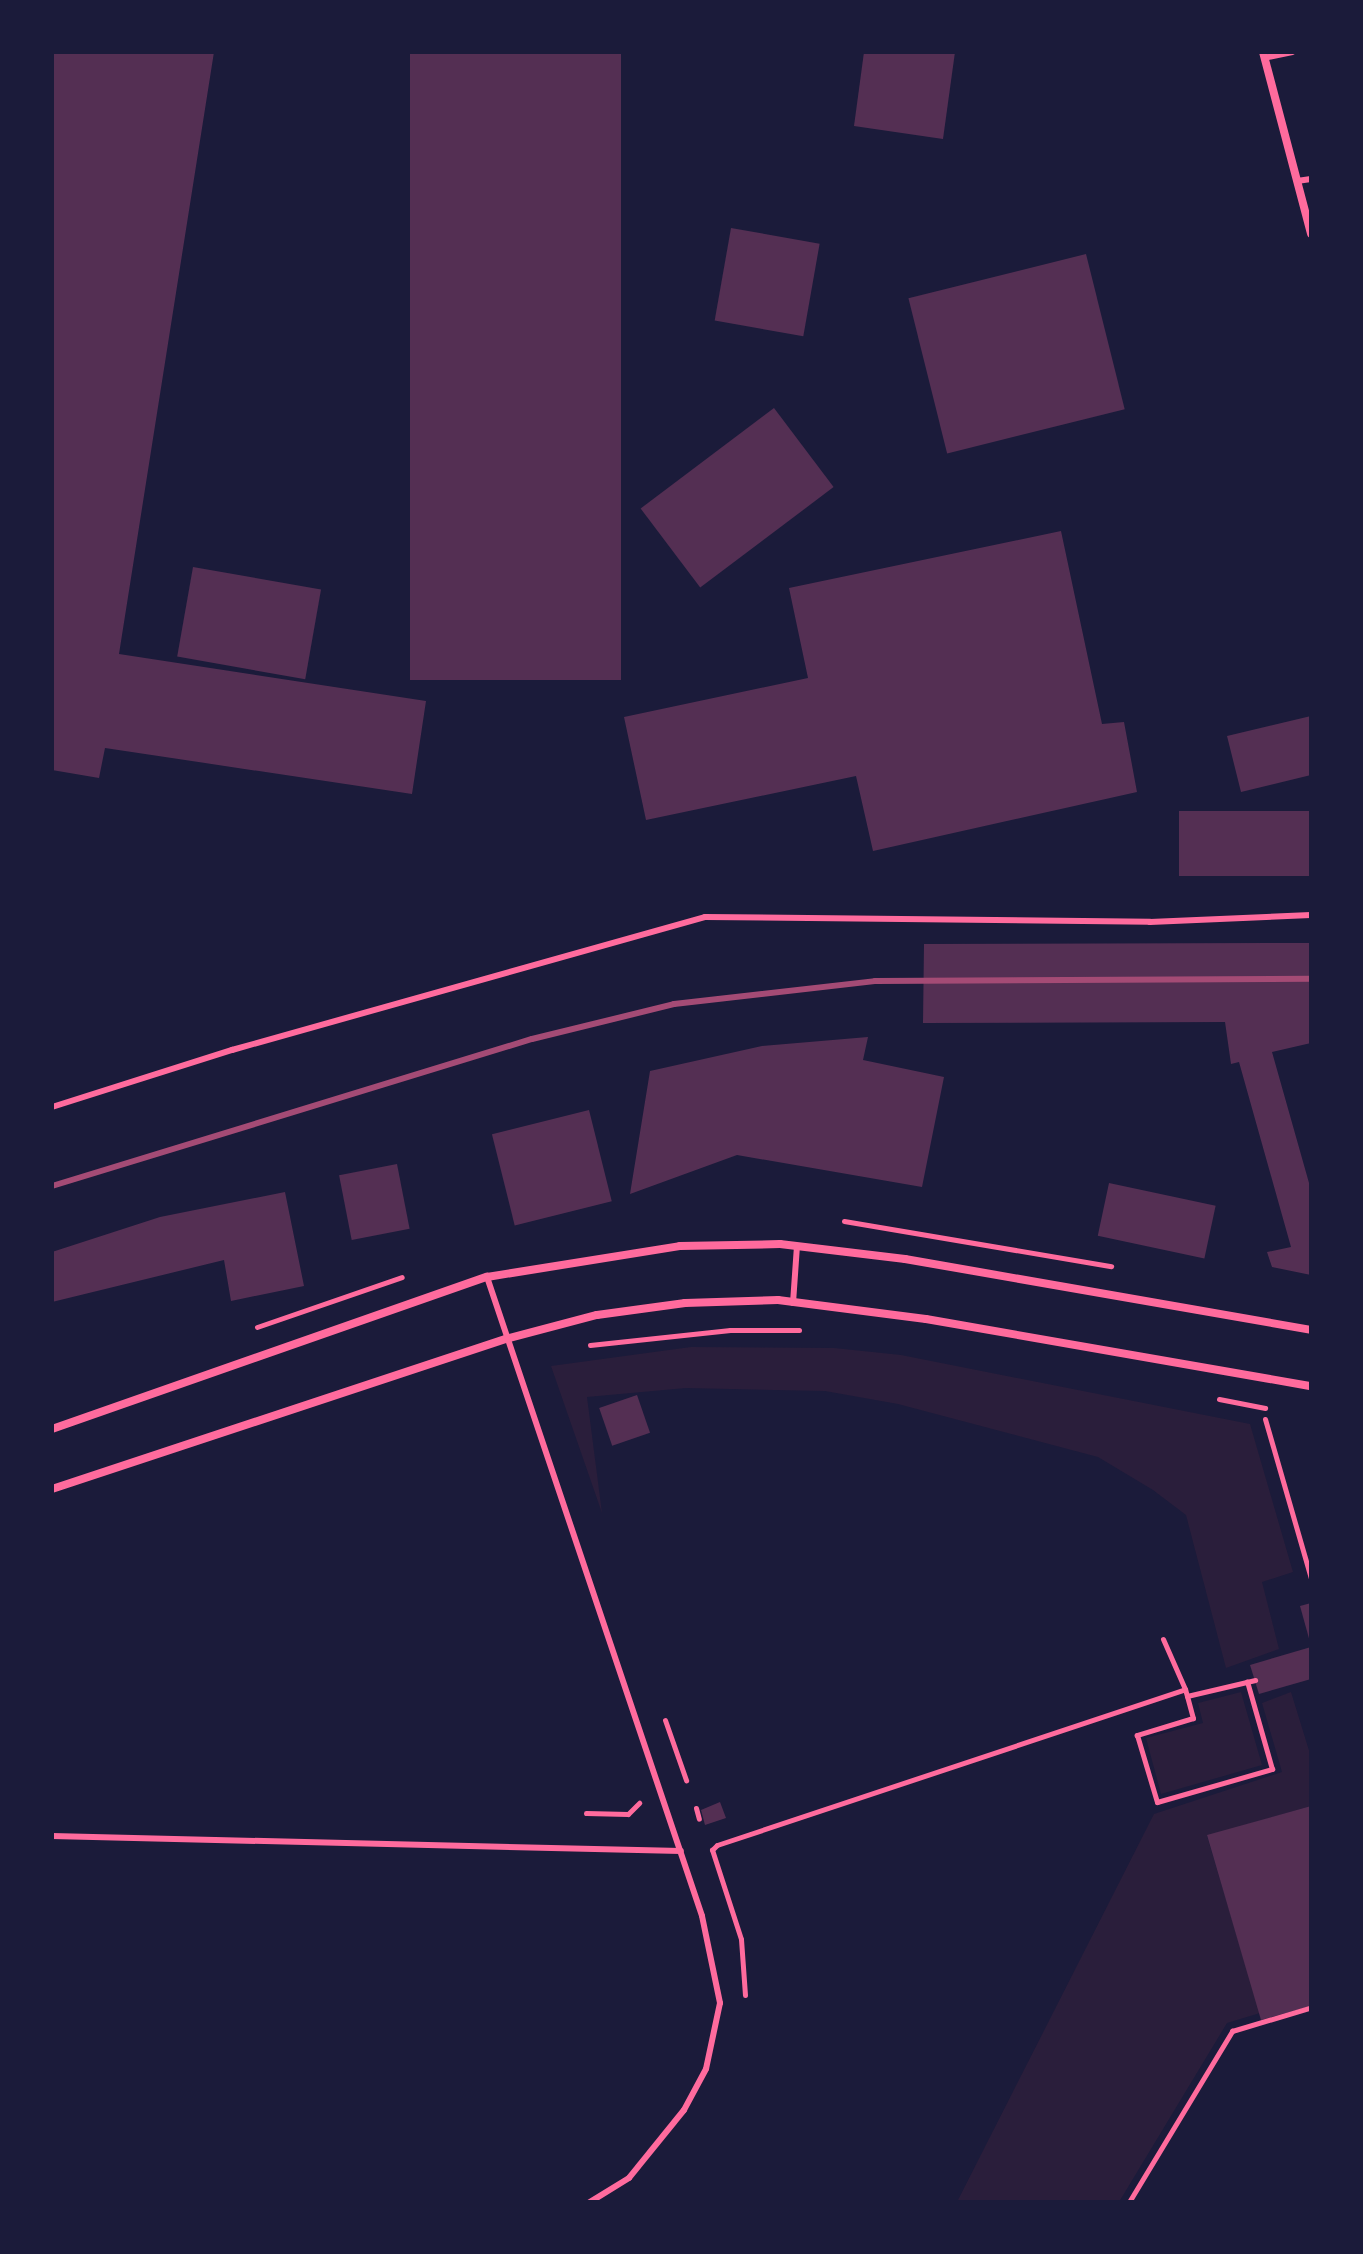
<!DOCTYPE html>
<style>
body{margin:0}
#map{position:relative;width:1363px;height:2254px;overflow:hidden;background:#1b1b3a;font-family:Poppins,sans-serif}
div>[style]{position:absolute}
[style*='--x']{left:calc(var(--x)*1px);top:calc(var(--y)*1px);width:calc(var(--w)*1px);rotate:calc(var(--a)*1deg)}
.green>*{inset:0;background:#2a1e3b}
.building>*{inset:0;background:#542f53;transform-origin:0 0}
.path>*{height:5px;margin:-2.5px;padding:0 2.5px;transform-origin:2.5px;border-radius:2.5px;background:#ff6b9d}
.service>*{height:6px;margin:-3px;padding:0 3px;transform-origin:3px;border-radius:3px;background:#ff6b9d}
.minor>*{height:8px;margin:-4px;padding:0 4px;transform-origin:4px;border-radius:4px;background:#ff6b9d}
.rail>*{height:6px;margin:-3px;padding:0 3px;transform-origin:3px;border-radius:3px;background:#a44b75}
span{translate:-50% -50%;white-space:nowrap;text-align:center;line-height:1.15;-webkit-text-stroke:6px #1b1b3a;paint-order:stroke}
.frame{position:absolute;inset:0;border:54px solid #1b1b3a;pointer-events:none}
</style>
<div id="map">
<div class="green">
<i style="clip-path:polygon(691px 1347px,834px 1348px,901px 1355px,1250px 1424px,1293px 1572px,1262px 1582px,1279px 1649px,1226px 1668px,1186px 1515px,1153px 1490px,1098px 1457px,898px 1404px,825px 1391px,686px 1388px,587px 1397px,602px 1513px,551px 1366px)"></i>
<i style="clip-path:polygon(1241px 1692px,1262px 1765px,1161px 1794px,1146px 1738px,1203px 1723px,1198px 1703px)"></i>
<i style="clip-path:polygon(1291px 1692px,1311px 1757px,1311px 1806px,1207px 1836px,1260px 2013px,1227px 2023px,1119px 2202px,957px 2202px,1154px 1814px,1282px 1772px,1262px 1703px)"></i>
</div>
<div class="building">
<i style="clip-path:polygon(52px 52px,214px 52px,119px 654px,426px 701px,412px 794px,105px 748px,99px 778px,52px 770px)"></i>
<i style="left:410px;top:52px;width:211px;height:628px"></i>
<i style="clip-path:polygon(864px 52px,955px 52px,943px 139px,854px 126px)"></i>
<i style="left:731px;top:228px;width:90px;height:94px;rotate:10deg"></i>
<i style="left:1086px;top:254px;width:160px;height:183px;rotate:76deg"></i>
<i style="left:774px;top:408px;width:99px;height:167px;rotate:53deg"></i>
<i style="clip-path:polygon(1061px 531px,1102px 724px,1124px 722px,1137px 792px,873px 851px,856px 776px,646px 820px,624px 717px,808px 678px,789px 588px)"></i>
<i style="left:193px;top:567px;width:130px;height:91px;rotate:10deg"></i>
<i style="clip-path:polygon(1311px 716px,1311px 775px,1241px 792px,1227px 736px)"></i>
<i style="left:1311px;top:811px;width:65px;height:132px;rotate:90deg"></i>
<i style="clip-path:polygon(1311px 943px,1311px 1043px,1272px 1052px,1311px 1190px,1311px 1275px,1272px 1267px,1267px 1252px,1291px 1247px,1239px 1062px,1231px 1064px,1225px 1022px,923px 1023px,924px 944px)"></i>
<i style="clip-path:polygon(868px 1037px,863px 1060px,944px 1077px,922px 1187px,737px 1155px,630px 1194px,650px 1071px,762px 1046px)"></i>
<i style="left:589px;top:1110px;width:94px;height:100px;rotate:76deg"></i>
<i style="left:397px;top:1164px;width:66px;height:59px;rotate:79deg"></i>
<i style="left:1109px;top:1183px;width:109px;height:54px;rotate:12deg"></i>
<i style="clip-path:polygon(285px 1192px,304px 1286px,231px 1301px,224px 1260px,52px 1302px,52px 1252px,160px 1217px)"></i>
<i style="left:637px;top:1395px;width:40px;height:40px;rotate:71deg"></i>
<i style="clip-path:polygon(1311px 1603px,1311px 1642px,1310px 1642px,1300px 1606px)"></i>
<i style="clip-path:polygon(1311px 1647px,1311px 1679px,1259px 1694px,1250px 1665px)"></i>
<i style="clip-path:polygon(720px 1802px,726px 1818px,705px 1825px,701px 1810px)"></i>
<i style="clip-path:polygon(1311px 1806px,1311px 2006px,1261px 2020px,1207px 1835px)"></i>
</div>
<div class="path">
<i style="--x:844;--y:1221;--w:271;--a:9.6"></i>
<i style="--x:257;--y:1327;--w:153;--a:-19"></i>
<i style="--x:590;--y:1345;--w:141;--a:-6.1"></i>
<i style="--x:730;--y:1330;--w:69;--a:0"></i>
<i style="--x:1219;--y:1399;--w:47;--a:11.1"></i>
<i style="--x:1265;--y:1419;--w:166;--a:73.9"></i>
<i style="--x:1163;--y:1639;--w:55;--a:66.3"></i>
<i style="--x:1187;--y:1696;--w:23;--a:75"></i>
<i style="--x:1193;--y:1718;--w:59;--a:163.1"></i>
<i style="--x:1137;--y:1735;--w:70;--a:73.4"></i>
<i style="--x:1157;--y:1802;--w:120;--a:-16"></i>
<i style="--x:1272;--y:1769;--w:91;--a:-105.9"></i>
<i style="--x:665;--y:1720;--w:64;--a:70.7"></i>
<i style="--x:696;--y:1808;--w:11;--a:75"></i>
<i style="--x:586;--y:1813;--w:42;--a:1.4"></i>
<i style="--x:628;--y:1814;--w:16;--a:-45"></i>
<i style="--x:745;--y:1995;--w:56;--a:-94.1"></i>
<i style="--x:741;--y:1939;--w:94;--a:-108"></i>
<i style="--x:712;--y:1850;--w:7;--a:-45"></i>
<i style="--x:717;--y:1845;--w:493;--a:-18.4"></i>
<i style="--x:1185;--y:1689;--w:7;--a:74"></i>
<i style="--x:1187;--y:1696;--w:70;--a:-13.2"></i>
<i style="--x:1129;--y:2202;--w:200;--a:-58.9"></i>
<i style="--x:1232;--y:2031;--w:80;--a:-16.6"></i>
</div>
<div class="service">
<i style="--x:1264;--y:58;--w:29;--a:-12"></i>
<i style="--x:1297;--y:181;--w:14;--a:-8"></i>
<i style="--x:52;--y:1107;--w:189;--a:-17.6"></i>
<i style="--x:232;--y:1050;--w:491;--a:-15.7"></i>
<i style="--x:705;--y:917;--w:445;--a:0.6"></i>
<i style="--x:1150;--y:922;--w:161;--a:-2.5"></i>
<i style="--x:487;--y:1277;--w:674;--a:71.4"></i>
<i style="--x:702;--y:1916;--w:89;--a:78.3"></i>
<i style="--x:720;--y:2003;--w:67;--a:102"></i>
<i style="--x:706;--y:2069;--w:47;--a:118.2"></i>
<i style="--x:684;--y:2110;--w:87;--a:129"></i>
<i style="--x:629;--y:2178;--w:46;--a:148.4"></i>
<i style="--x:793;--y:1303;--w:57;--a:-86"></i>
<i style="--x:52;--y:1836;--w:629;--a:1.37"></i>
</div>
<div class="minor">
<i style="--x:1263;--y:52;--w:188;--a:75.2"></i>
<i style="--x:52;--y:1429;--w:461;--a:-19.3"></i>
<i style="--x:487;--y:1277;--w:195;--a:-9.1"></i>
<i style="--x:680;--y:1246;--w:100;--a:-1.1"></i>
<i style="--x:780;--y:1244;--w:126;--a:6.8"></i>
<i style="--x:905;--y:1259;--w:412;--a:9.9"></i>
<i style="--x:52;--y:1489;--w:478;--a:-18.3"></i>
<i style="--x:506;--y:1339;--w:94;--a:-14.8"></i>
<i style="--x:597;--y:1315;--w:89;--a:-7.8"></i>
<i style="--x:685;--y:1303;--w:93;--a:-1.8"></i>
<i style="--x:778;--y:1300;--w:149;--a:7.3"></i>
<i style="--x:926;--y:1319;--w:391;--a:9.9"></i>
</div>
<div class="rail">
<i style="--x:52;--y:1186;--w:502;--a:-17.03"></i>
<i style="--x:532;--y:1039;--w:146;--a:-13.8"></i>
<i style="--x:674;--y:1004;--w:202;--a:-6.5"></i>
<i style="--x:875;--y:981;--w:436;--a:-0.3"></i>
</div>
<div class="frame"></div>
</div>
